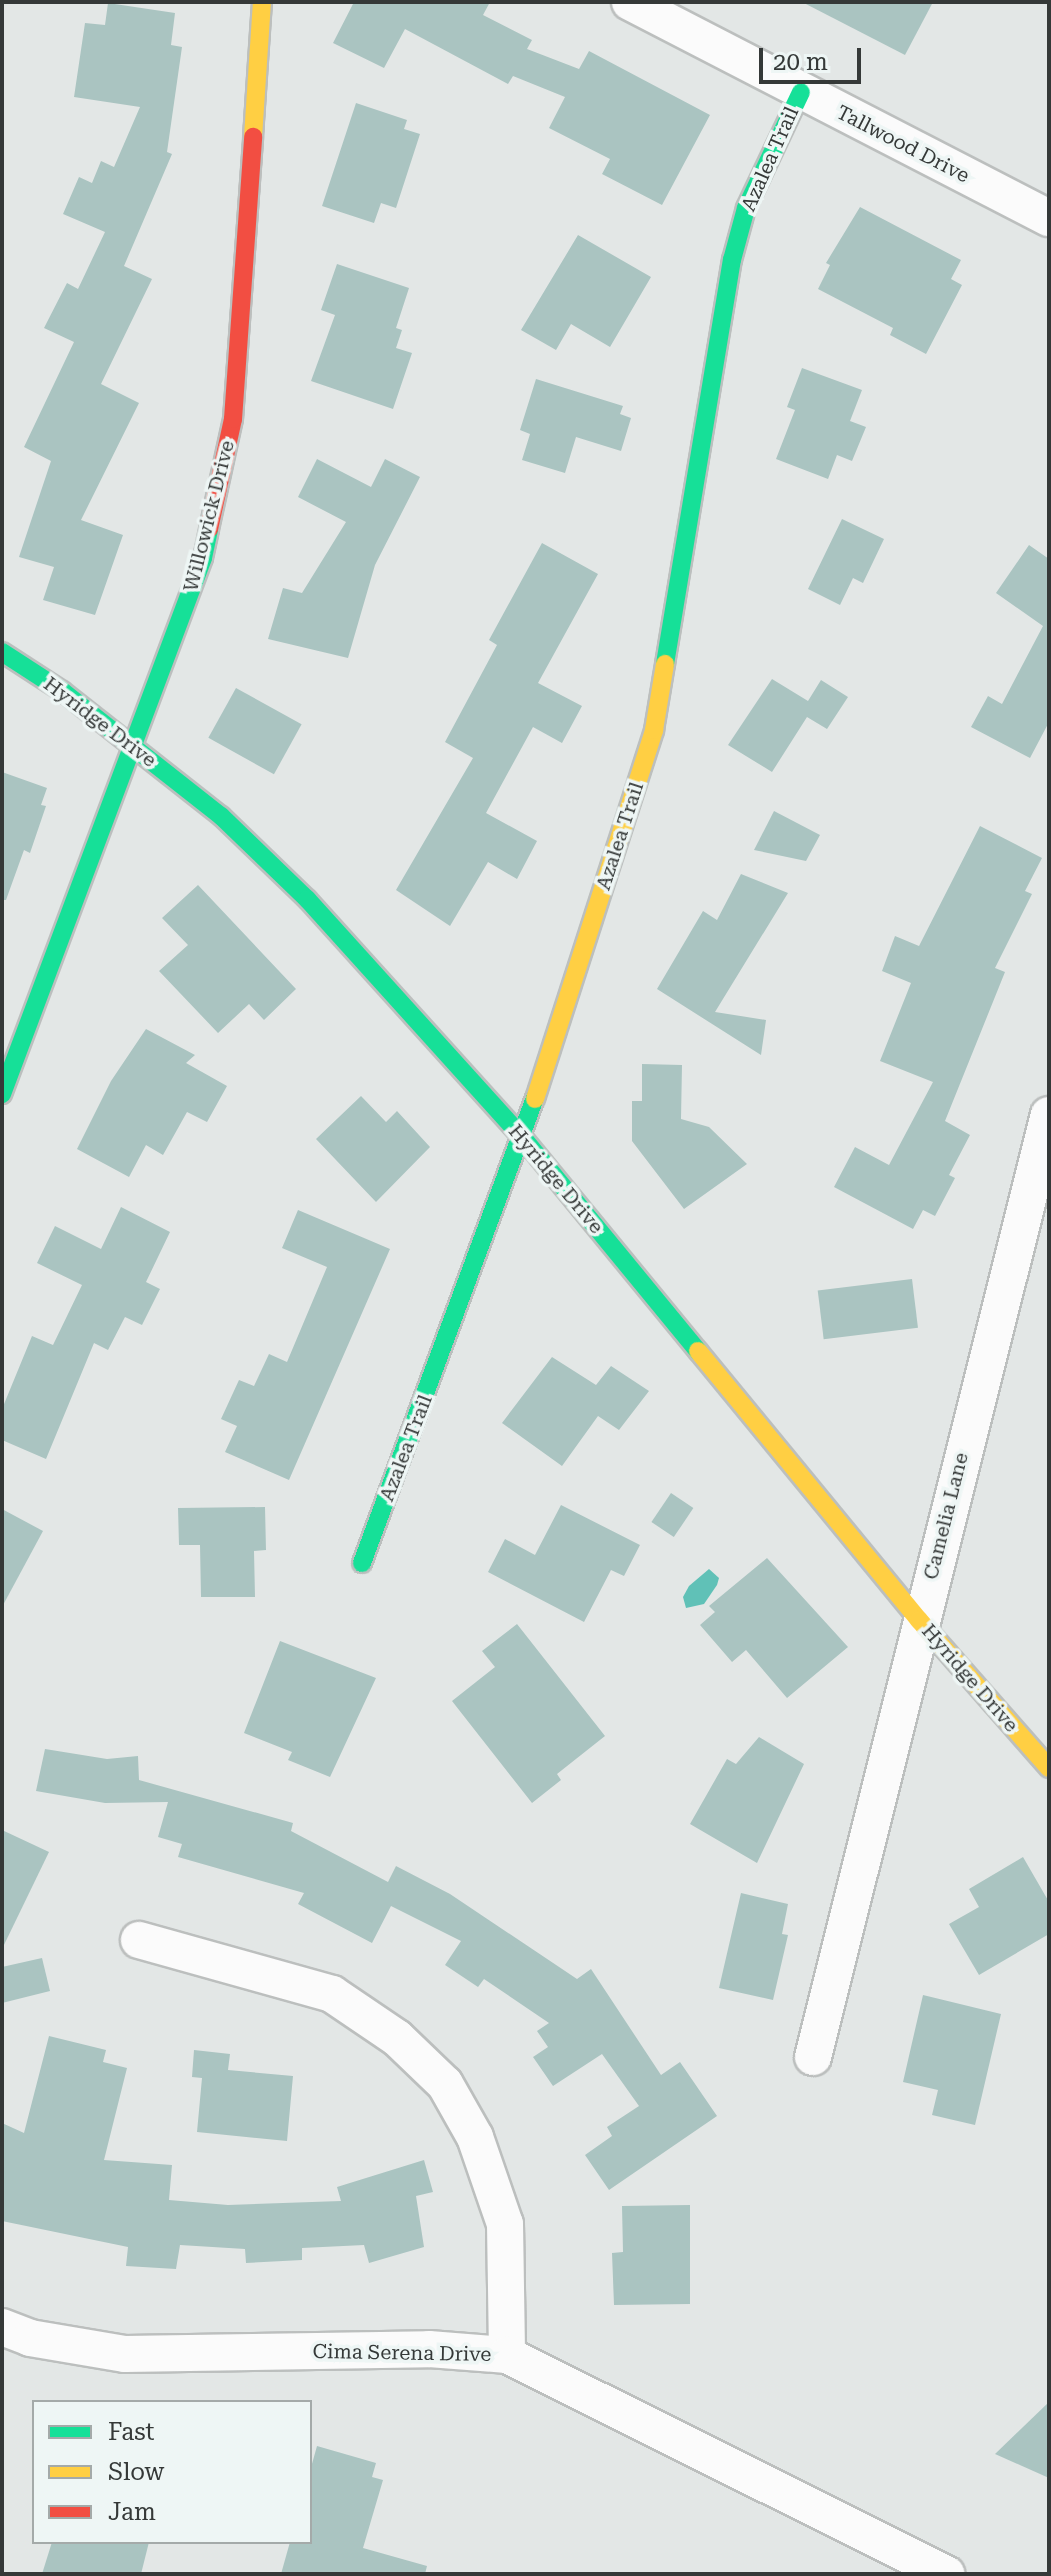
<!DOCTYPE html>
<style>
body{margin:0}
#map{position:relative;width:1051px;height:2576px;overflow:hidden;background:#e3e7e6;font-family:"Roboto Serif",serif}
div>[style]{position:absolute}
[style*='--x']{left:calc(var(--x)*1px);top:calc(var(--y)*1px);width:calc(var(--w)*1px);rotate:calc(var(--a)*1deg)}
.water>*{inset:0;background:#60c1b7}
.building>*{inset:0;background:#aac4c1;transform-origin:0 0}
.roads{filter:drop-shadow(2px 0 #bcbfbe) drop-shadow(-2px 0 #bcbfbe) drop-shadow(0 2px #bcbfbe) drop-shadow(0 -2px #bcbfbe)}
.street>*{height:36px;margin:-18px;padding:0 18px;transform-origin:18px;border-radius:18px;background:#fbfbfb}
.fast>*{height:18px;margin:-9px;padding:0 9px;transform-origin:9px;border-radius:9px;background:#16e098}
.slow>*{height:18px;margin:-9px;padding:0 9px;transform-origin:9px;border-radius:9px;background:#ffcf43}
.jam>*{height:18px;margin:-9px;padding:0 9px;transform-origin:9px;border-radius:9px;background:#f24e42}
span{translate:-50% -50%;white-space:nowrap;text-align:center;line-height:1.15;-webkit-text-stroke:7px #eef6f5;paint-order:stroke}
.street-label{font-size:20px;color:#353938}
.frame{position:absolute;inset:0;border:4px solid #353938;pointer-events:none}
.legend{position:absolute;left:32px;top:2400px;width:280px;height:144px;box-sizing:border-box;background:#eef6f5;border:2px solid #a4aaa9;margin:0;padding:10px 14px;list-style:none;font-size:24px;color:#353938}
.legend li{display:flex;align-items:center;gap:16px;height:40px}
.legend b{width:40px;border:2px solid #a4aaa9}
.scale{position:absolute;left:759px;top:48px;width:102px;height:36px;box-sizing:border-box;border:4px solid #353938;border-top:0;padding-left:10px;font-size:24px;line-height:28px;white-space:nowrap;color:#353938;-webkit-text-stroke:6px #eef6f5;paint-order:stroke}
</style>
<div id="map">
<div class="water">
<i style="clip-path:polygon(709px 1569px,719px 1578px,717px 1585px,704px 1604px,686px 1608px,683px 1597px,689px 1586px)"></i>
</div>
<div class="building">
<i style="clip-path:polygon(354px 2px,490px 2px,483px 15px,532px 40px,527px 49px,579px 69px,589px 51px,710px 115px,662px 205px,602px 174px,610px 159px,549px 128px,565px 97px,513px 76px,508px 84px,405px 29px,384px 68px,333px 43px)"></i>
<i style="clip-path:polygon(802px 2px,933px 2px,905px 55px)"></i>
<i style="clip-path:polygon(108px 3px,175px 13px,171px 45px,182px 47px,167px 152px,172px 154px,124px 266px,152px 279px,101px 384px,139px 403px,81px 520px,123px 535px,95px 615px,43px 600px,54px 567px,19px 557px,51px 461px,24px 447px,74px 342px,44px 328px,67px 283px,78px 289px,105px 232px,63px 214px,79px 177px,92px 183px,101px 161px,114px 167px,140px 107px,74px 97px,85px 23px,105px 25px)"></i>
<i style="clip-path:polygon(356px 103px,407px 120px,404px 129px,420px 134px,396px 208px,381px 203px,374px 223px,322px 206px)"></i>
<i style="clip-path:polygon(860px 207px,961px 260px,951px 279px,962px 285px,926px 354px,890px 335px,893px 328px,818px 289px,830px 265px,826px 263px)"></i>
<i style="clip-path:polygon(578px 235px,651px 277px,610px 347px,571px 324px,556px 350px,521px 330px)"></i>
<i style="clip-path:polygon(337px 264px,409px 288px,396px 328px,402px 330px,396px 348px,412px 353px,393px 409px,311px 381px,335px 315px,321px 310px)"></i>
<i style="clip-path:polygon(802px 368px,862px 390px,850px 421px,866px 427px,852px 461px,837px 455px,828px 479px,776px 459px,795px 410px,787px 407px)"></i>
<i style="clip-path:polygon(536px 379px,623px 406px,620px 414px,631px 418px,621px 451px,576px 437px,565px 473px,522px 460px,530px 434px,520px 430px)"></i>
<i style="clip-path:polygon(317px 459px,371px 487px,385px 459px,420px 477px,375px 565px,348px 658px,268px 639px,283px 588px,302px 593px,346px 522px,298px 497px)"></i>
<i style="clip-path:polygon(842px 519px,884px 539px,863px 583px,853px 578px,840px 605px,808px 589px)"></i>
<i style="clip-path:polygon(542px 543px,598px 574px,538px 683px,582px 706px,562px 743px,533px 727px,486px 813px,537px 841px,517px 879px,488px 862px,450px 926px,396px 890px,473px 758px,445px 742px,497px 645px,489px 640px)"></i>
<i style="clip-path:polygon(1029px 545px,1049px 559px,1049px 722px,1030px 758px,971px 727px,988px 696px,1002px 704px,1043px 626px,996px 593px)"></i>
<i style="clip-path:polygon(772px 679px,808px 701px,821px 680px,848px 697px,827px 729px,807px 717px,772px 772px,728px 745px)"></i>
<i style="left:236px;top:688px;width:75px;height:57px;rotate:29deg"></i>
<i style="clip-path:polygon(2px 772px,47px 788px,41px 805px,46px 806px,30px 853px,24px 850px,6px 900px,2px 900px)"></i>
<i style="clip-path:polygon(774px 811px,820px 835px,806px 861px,754px 850px)"></i>
<i style="clip-path:polygon(980px 826px,1042px 858px,1025px 891px,1032px 894px,995px 968px,1005px 972px,945px 1121px,970px 1135px,949px 1175px,955px 1178px,935px 1216px,923px 1210px,913px 1229px,834px 1187px,855px 1147px,889px 1165px,933px 1082px,880px 1061px,911px 983px,882px 971px,895px 936px,919px 946px)"></i>
<i style="clip-path:polygon(741px 874px,788px 893px,715px 1012px,766px 1020px,761px 1055px,657px 989px,703px 911px,717px 920px)"></i>
<i style="clip-path:polygon(198px 885px,296px 989px,264px 1020px,249px 1004px,218px 1033px,159px 971px,188px 945px,162px 918px)"></i>
<i style="clip-path:polygon(146px 1029px,195px 1055px,186px 1063px,227px 1086px,207px 1122px,187px 1112px,163px 1155px,146px 1145px,129px 1177px,77px 1149px,111px 1081px)"></i>
<i style="clip-path:polygon(642px 1064px,682px 1065px,681px 1119px,709px 1127px,747px 1164px,684px 1209px,632px 1141px,632px 1101px,642px 1101px)"></i>
<i style="clip-path:polygon(361px 1096px,386px 1122px,397px 1111px,430px 1147px,376px 1202px,316px 1139px)"></i>
<i style="clip-path:polygon(121px 1207px,170px 1232px,146px 1282px,160px 1289px,142px 1325px,125px 1317px,108px 1350px,94px 1343px,46px 1459px,2px 1440px,2px 1409px,32px 1336px,53px 1345px,82px 1285px,37px 1263px,55px 1226px,101px 1249px)"></i>
<i style="clip-path:polygon(298px 1210px,390px 1249px,289px 1480px,225px 1452px,237px 1426px,221px 1419px,239px 1380px,254px 1386px,269px 1354px,287px 1362px,327px 1267px,282px 1248px)"></i>
<i style="left:912px;top:1279px;width:49px;height:95px;rotate:83deg"></i>
<i style="clip-path:polygon(552px 1357px,596px 1385px,611px 1366px,649px 1391px,619px 1430px,598px 1416px,562px 1466px,502px 1423px)"></i>
<i style="left:671px;top:1493px;width:27px;height:35px;rotate:34deg"></i>
<i style="clip-path:polygon(561px 1505px,640px 1545px,624px 1576px,611px 1570px,584px 1622px,488px 1572px,505px 1539px,535px 1555px)"></i>
<i style="clip-path:polygon(265px 1507px,266px 1550px,254px 1551px,255px 1597px,201px 1597px,200px 1545px,179px 1545px,178px 1508px)"></i>
<i style="clip-path:polygon(2px 1509px,43px 1531px,2px 1607px)"></i>
<i style="clip-path:polygon(767px 1558px,848px 1647px,787px 1698px,746px 1650px,732px 1662px,700px 1625px,715px 1612px,709px 1606px)"></i>
<i style="clip-path:polygon(517px 1624px,605px 1736px,557px 1774px,561px 1780px,532px 1803px,452px 1701px,495px 1667px,482px 1651px)"></i>
<i style="clip-path:polygon(280px 1641px,376px 1678px,330px 1777px,288px 1760px,292px 1752px,244px 1733px)"></i>
<i style="clip-path:polygon(759px 1737px,804px 1764px,757px 1863px,690px 1824px,727px 1759px,736px 1764px)"></i>
<i style="clip-path:polygon(45px 1749px,107px 1759px,138px 1756px,139px 1780px,293px 1823px,291px 1831px,388px 1882px,396px 1866px,450px 1894px,577px 1979px,591px 1969px,661px 2075px,680px 2062px,717px 2116px,609px 2190px,585px 2155px,612px 2136px,607px 2127px,639px 2106px,602px 2054px,553px 2086px,533px 2057px,548px 2047px,537px 2031px,549px 2023px,484px 1979px,478px 1987px,445px 1965px,461px 1941px,391px 1906px,372px 1943px,298px 1904px,304px 1893px,178px 1857px,182px 1844px,158px 1837px,168px 1802px,105px 1803px,36px 1791px)"></i>
<i style="clip-path:polygon(2px 1830px,49px 1852px,2px 1949px)"></i>
<i style="clip-path:polygon(1023px 1857px,1049px 1902px,1049px 1934px,979px 1975px,949px 1924px,979px 1907px,969px 1889px)"></i>
<i style="clip-path:polygon(741px 1893px,788px 1904px,782px 1934px,788px 1935px,773px 2000px,719px 1988px)"></i>
<i style="clip-path:polygon(42px 1958px,50px 1991px,2px 2003px,2px 1967px)"></i>
<i style="clip-path:polygon(923px 1995px,1001px 2014px,975px 2125px,932px 2115px,938px 2090px,903px 2082px)"></i>
<i style="clip-path:polygon(49px 2036px,106px 2050px,103px 2062px,127px 2068px,104px 2160px,172px 2165px,169px 2200px,228px 2205px,341px 2201px,337px 2187px,424px 2160px,433px 2192px,416px 2196px,424px 2247px,369px 2263px,364px 2245px,302px 2248px,302px 2260px,246px 2263px,245px 2249px,180px 2245px,176px 2269px,126px 2266px,128px 2247px,2px 2221px,2px 2123px,24px 2133px)"></i>
<i style="clip-path:polygon(194px 2050px,230px 2054px,228px 2070px,293px 2076px,287px 2141px,197px 2132px,202px 2078px,192px 2077px)"></i>
<i style="clip-path:polygon(690px 2205px,690px 2304px,614px 2305px,612px 2253px,623px 2252px,622px 2206px)"></i>
<i style="clip-path:polygon(1049px 2402px,1049px 2478px,995px 2454px)"></i>
<i style="clip-path:polygon(317px 2446px,376px 2463px,372px 2477px,383px 2480px,363px 2548px,427px 2566px,425px 2574px,281px 2574px,290px 2542px,310px 2542px,310px 2471px)"></i>
<i style="clip-path:polygon(52px 2542px,149px 2542px,141px 2574px,42px 2574px)"></i>
</div>
<div class="roads">
<div class="street">
<i style="--x:630;--y:2;--w:471;--a:27.3"></i>
<i style="--x:139;--y:1940;--w:200;--a:15.6"></i>
<i style="--x:332;--y:1994;--w:78;--a:34.1"></i>
<i style="--x:397;--y:2038;--w:66;--a:43.8"></i>
<i style="--x:445;--y:2084;--w:61;--a:60.5"></i>
<i style="--x:475;--y:2137;--w:92;--a:71"></i>
<i style="--x:505;--y:2224;--w:131;--a:89.1"></i>
<i style="--x:813;--y:2057;--w:971;--a:-75.94"></i>
<i style="--x:2;--y:2327;--w:30;--a:21"></i>
<i style="--x:30;--y:2338;--w:96;--a:9.6"></i>
<i style="--x:125;--y:2354;--w:304;--a:-0.9"></i>
<i style="--x:429;--y:2349;--w:78;--a:4.4"></i>
<i style="--x:507;--y:2355;--w:491;--a:26.5"></i>
</div>
<div class="fast">
<i style="--x:2;--y:652;--w:72;--a:33"></i>
<i style="--x:62;--y:691;--w:202;--a:38.2"></i>
<i style="--x:221;--y:816;--w:120;--a:44"></i>
<i style="--x:307;--y:899;--w:322;--a:47.9"></i>
<i style="--x:523;--y:1138;--w:276;--a:50.6"></i>
<i style="--x:665;--y:664;--w:410;--a:-80.6"></i>
<i style="--x:732;--y:260;--w:54;--a:-74.9"></i>
<i style="--x:746;--y:208;--w:128;--a:-64.6"></i>
<i style="--x:2;--y:1094;--w:572;--a:-69.44"></i>
<i style="--x:203;--y:558;--w:30;--a:-78"></i>
<i style="--x:362;--y:1563;--w:495;--a:-69.6"></i>
</div>
<div class="slow">
<i style="--x:253;--y:137;--w:135;--a:-86.2"></i>
<i style="--x:535;--y:1099;--w:388;--a:-72.1"></i>
<i style="--x:654;--y:730;--w:67;--a:-80.5"></i>
<i style="--x:698;--y:1351;--w:348;--a:50.6"></i>
<i style="--x:919;--y:1620;--w:197;--a:48.7"></i>
</div>
<div class="jam">
<i style="--x:209;--y:529;--w:113;--a:-77.7"></i>
<i style="--x:233;--y:419;--w:283;--a:-85.9"></i>
</div>
</div>
<div class="street-label">
<span style="left:903px;top:144px;rotate:27deg">Tallwood Drive</span>
<span style="left:770px;top:159px;rotate:-66deg">Azalea Trail</span>
<span style="left:209px;top:516px;rotate:-76deg">Willowick Drive</span>
<span style="left:100px;top:722px;rotate:37deg">Hyridge Drive</span>
<span style="left:620px;top:836px;rotate:-72deg">Azalea Trail</span>
<span style="left:556px;top:1179px;rotate:50deg">Hyridge Drive</span>
<span style="left:406px;top:1448px;rotate:-69deg">Azalea Trail</span>
<span style="left:946px;top:1516px;rotate:-76deg">Camelia Lane</span>
<span style="left:970px;top:1678px;rotate:49deg">Hyridge Drive</span>
<span style="left:402px;top:2353px;rotate:1deg">Cima Serena Drive</span>
</div>
<div class="frame"></div>
<ul class="legend">
<li><b style="height:10px;background:#16e098"></b>Fast</li>
<li><b style="height:10px;background:#ffcf43"></b>Slow</li>
<li><b style="height:10px;background:#f24e42"></b>Jam</li>
</ul>
<div class="scale">20 m</div>
</div>
